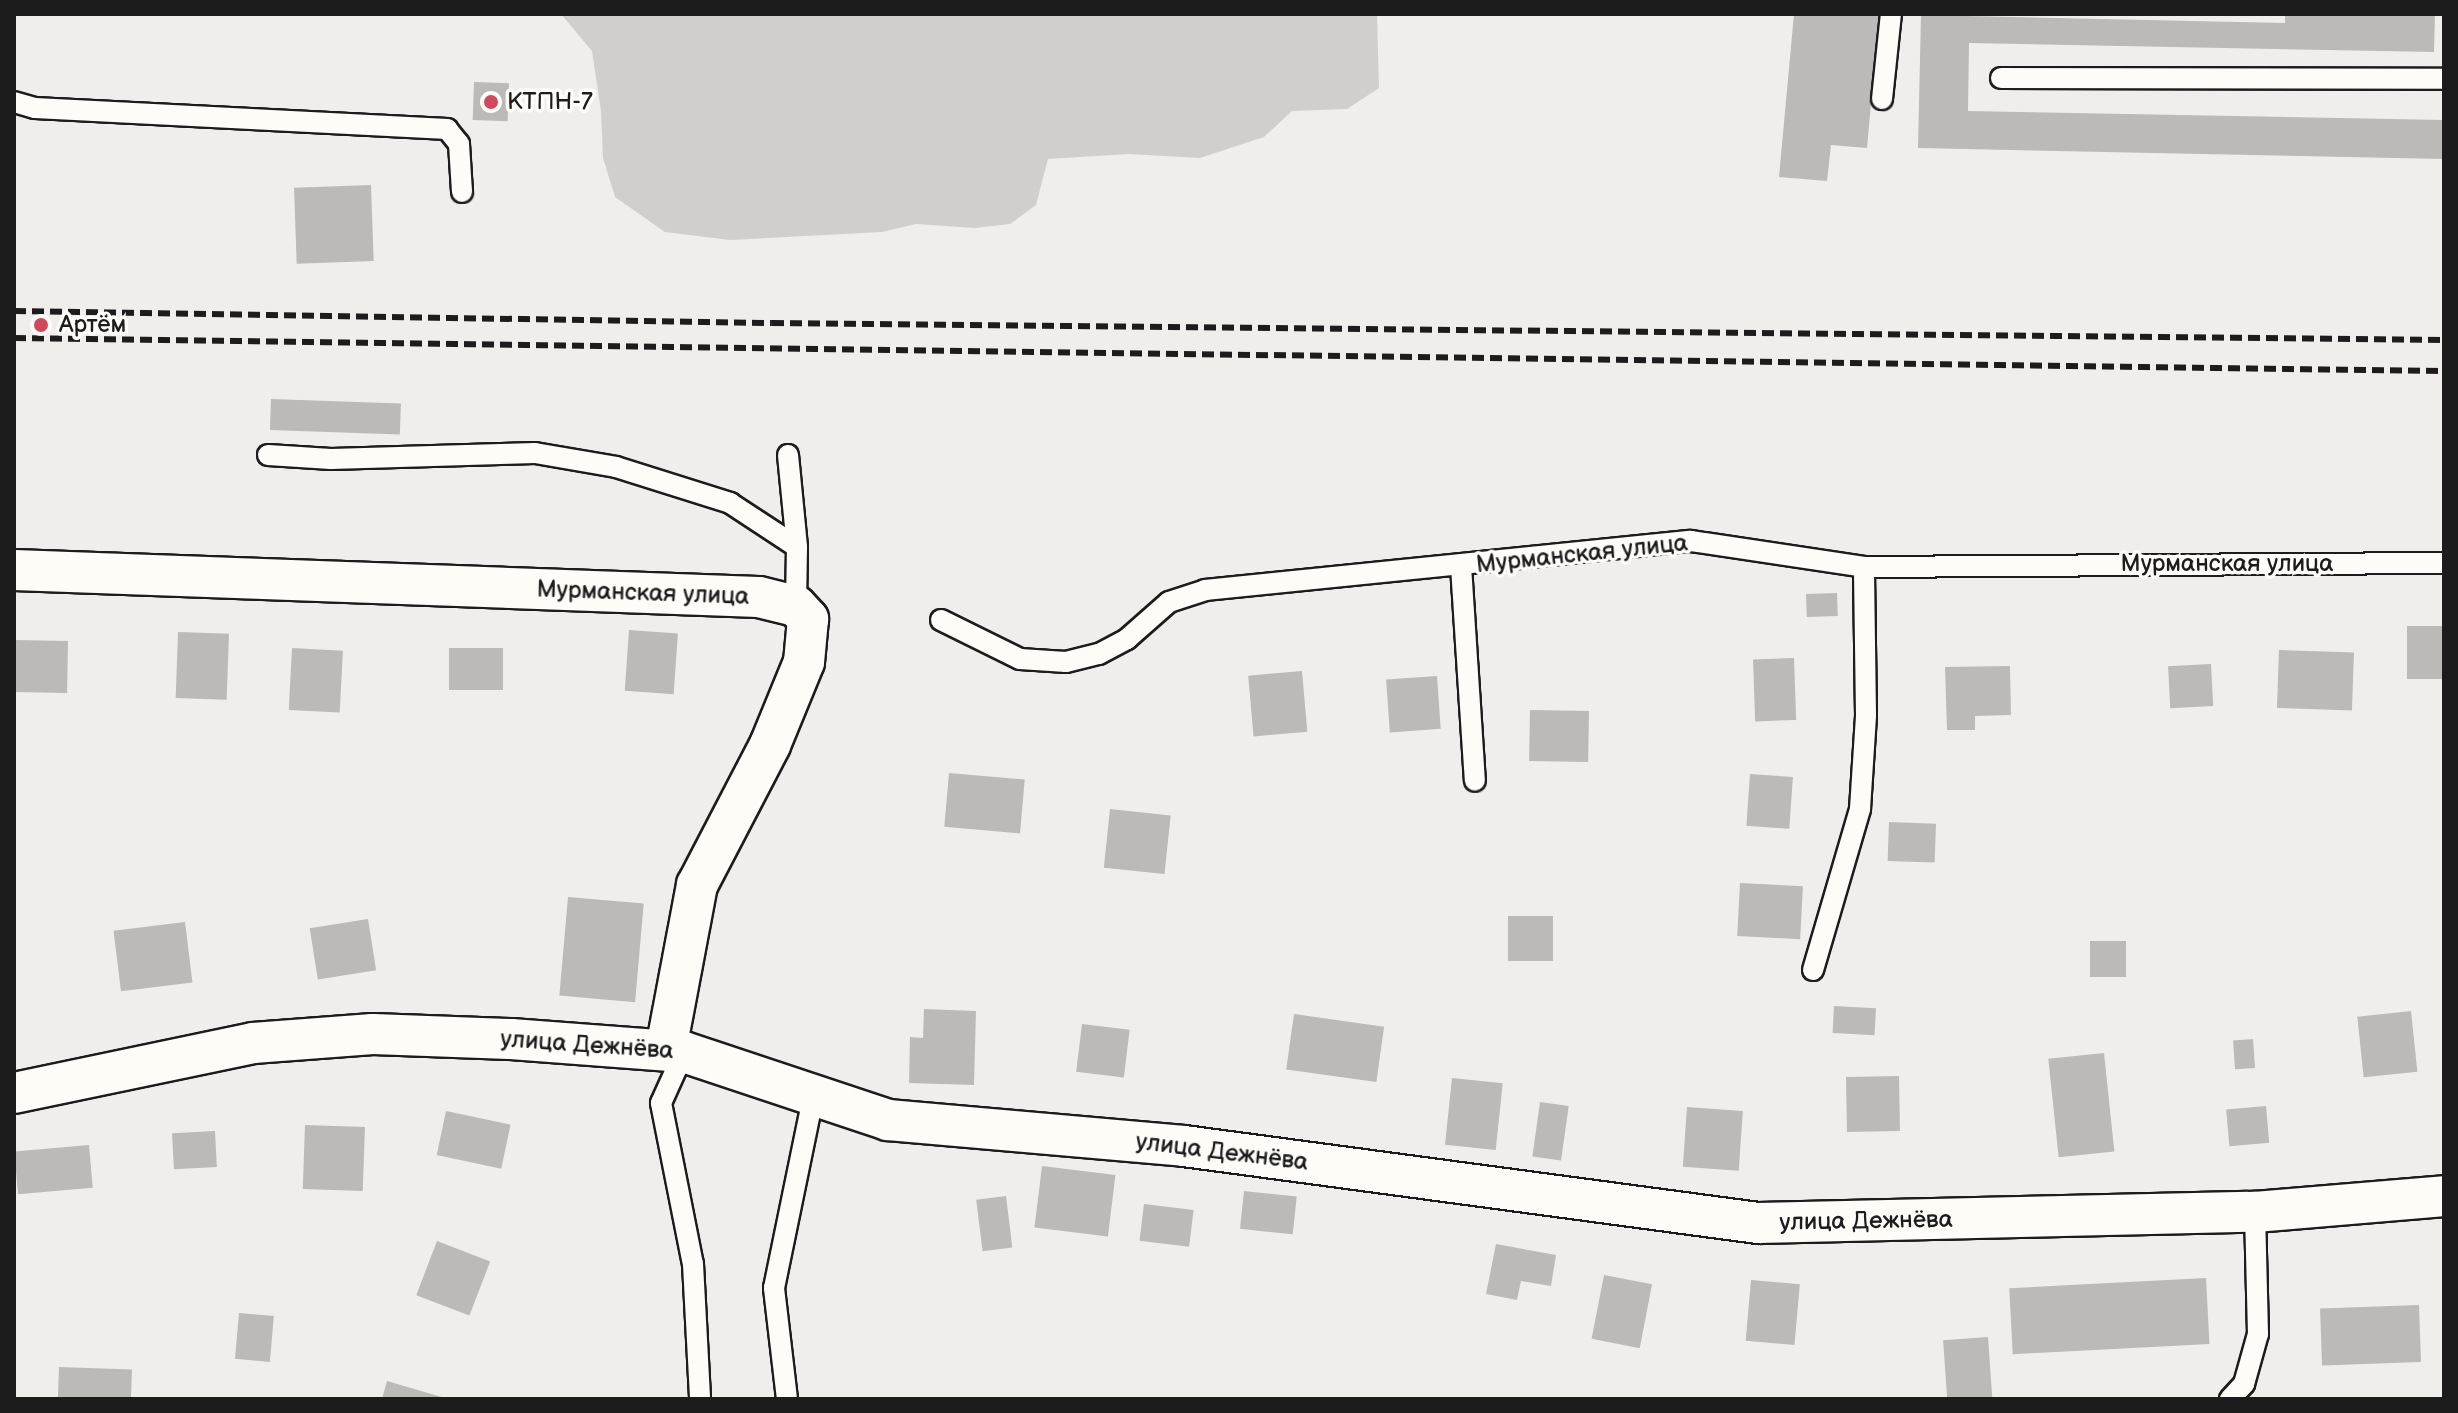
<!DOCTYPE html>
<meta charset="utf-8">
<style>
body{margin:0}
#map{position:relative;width:2458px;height:1413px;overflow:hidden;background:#f0eeea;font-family:"Balsamiq Sans",sans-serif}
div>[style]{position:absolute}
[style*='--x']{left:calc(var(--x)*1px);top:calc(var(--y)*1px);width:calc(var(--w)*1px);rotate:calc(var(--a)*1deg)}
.green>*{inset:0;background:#d0cfcc}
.building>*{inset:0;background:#bbbab6;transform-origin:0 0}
.roads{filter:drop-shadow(2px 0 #1c1c1c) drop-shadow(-2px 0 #1c1c1c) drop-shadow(0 2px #1c1c1c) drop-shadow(0 -2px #1c1c1c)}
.lane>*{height:20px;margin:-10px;padding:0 10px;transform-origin:10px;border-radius:10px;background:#fdfcf7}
.street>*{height:40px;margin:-20px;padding:0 20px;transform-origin:20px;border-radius:20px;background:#fdfcf7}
.rail>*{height:6px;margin-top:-3px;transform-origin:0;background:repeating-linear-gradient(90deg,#1c1c1c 0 12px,transparent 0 18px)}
.dots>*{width:22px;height:22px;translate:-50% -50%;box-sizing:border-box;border:4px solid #fdfcf7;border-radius:50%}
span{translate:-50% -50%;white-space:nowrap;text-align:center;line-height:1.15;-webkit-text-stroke:7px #fdfcf7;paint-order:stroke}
.poi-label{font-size:24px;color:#1c1c1c}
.left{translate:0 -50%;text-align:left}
.street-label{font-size:24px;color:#1c1c1c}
.frame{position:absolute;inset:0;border:16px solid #1c1c1c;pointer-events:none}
</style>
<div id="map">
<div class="green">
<i style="clip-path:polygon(561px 14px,1377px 14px,1379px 88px,1347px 109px,1292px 111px,1264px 137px,1200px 158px,1129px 154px,1048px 159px,1036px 205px,1010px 224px,975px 228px,916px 224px,882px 232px,730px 240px,665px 232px,615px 197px,603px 158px,601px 111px,592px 51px)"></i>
</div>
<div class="building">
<i style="clip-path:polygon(1794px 14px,1879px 14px,1867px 148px,1831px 145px,1827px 181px,1779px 177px)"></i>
<i style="clip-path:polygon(2285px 14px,2435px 14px,2434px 52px,1969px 43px,1968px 111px,2444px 120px,2444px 159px,1918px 148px,1921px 15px,2285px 23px)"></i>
<i style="left:474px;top:82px;width:35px;height:38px;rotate:2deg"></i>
<i style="left:371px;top:185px;width:76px;height:77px;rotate:88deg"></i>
<i style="left:271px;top:399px;width:130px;height:31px;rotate:2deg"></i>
<i style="left:1837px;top:593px;width:23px;height:31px;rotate:88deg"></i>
<i style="left:2407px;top:626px;width:37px;height:53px"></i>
<i style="left:629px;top:630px;width:49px;height:61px;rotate:4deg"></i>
<i style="left:178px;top:632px;width:51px;height:66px;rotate:2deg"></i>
<i style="left:15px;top:640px;width:53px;height:52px;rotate:1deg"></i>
<i style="left:292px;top:648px;width:51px;height:62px;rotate:3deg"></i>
<i style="left:503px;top:648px;width:42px;height:54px;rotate:90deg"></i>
<i style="left:2279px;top:650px;width:75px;height:58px;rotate:2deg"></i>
<i style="left:1794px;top:658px;width:62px;height:41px;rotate:88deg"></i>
<i style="left:2211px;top:664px;width:42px;height:43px;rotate:87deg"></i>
<i style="clip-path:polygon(2010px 666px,2011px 715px,1975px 716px,1975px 730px,1947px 730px,1945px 667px)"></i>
<i style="left:1302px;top:671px;width:61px;height:54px;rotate:85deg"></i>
<i style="left:1437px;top:676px;width:53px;height:51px;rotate:86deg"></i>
<i style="left:1530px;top:710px;width:59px;height:51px;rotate:1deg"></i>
<i style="left:949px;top:773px;width:76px;height:54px;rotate:5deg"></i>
<i style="left:1750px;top:774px;width:43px;height:52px;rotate:4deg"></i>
<i style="left:1110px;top:809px;width:61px;height:59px;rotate:6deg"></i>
<i style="left:1889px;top:822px;width:47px;height:39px;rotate:2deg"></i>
<i style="left:1740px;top:883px;width:63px;height:53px;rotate:3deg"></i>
<i style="left:568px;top:897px;width:76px;height:99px;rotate:5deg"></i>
<i style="left:1508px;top:916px;width:45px;height:45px"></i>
<i style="left:368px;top:919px;width:52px;height:59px;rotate:81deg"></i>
<i style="left:185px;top:922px;width:61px;height:72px;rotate:83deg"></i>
<i style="left:2090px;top:941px;width:36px;height:36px"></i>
<i style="left:1834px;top:1006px;width:42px;height:27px;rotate:3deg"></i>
<i style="clip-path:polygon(924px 1009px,976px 1011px,974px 1085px,909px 1083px,910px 1037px,923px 1038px)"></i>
<i style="left:2411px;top:1011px;width:61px;height:54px;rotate:84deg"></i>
<i style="left:1294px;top:1014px;width:91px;height:56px;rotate:8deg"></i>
<i style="left:1082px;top:1024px;width:48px;height:48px;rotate:7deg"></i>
<i style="left:2253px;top:1039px;width:29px;height:20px;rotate:86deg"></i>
<i style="left:2104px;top:1053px;width:99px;height:56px;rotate:84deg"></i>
<i style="left:1899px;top:1076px;width:55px;height:53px;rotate:89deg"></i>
<i style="left:1452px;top:1078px;width:51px;height:67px;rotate:6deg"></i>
<i style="left:1540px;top:1102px;width:29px;height:55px;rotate:8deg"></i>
<i style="left:2266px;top:1106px;width:37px;height:40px;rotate:85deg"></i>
<i style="left:1687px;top:1107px;width:56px;height:60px;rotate:4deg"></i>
<i style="left:446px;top:1111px;width:66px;height:45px;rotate:12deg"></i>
<i style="left:305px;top:1125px;width:60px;height:64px;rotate:2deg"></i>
<i style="left:215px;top:1131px;width:36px;height:43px;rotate:87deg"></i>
<i style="left:89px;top:1145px;width:43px;height:75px;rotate:85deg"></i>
<i style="left:1042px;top:1166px;width:74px;height:62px;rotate:7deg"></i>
<i style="left:1244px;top:1191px;width:53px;height:38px;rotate:6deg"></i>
<i style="left:1006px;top:1196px;width:52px;height:30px;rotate:83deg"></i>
<i style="left:1144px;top:1204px;width:50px;height:37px;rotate:7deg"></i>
<i style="left:437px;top:1241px;width:57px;height:58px;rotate:21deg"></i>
<i style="clip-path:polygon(1496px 1244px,1556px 1255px,1551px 1286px,1521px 1281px,1517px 1300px,1486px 1294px)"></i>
<i style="left:1604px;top:1275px;width:49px;height:65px;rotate:11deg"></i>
<i style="left:2206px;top:1278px;width:66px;height:197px;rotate:87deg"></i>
<i style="left:1751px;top:1280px;width:49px;height:61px;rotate:5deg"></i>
<i style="left:2419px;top:1305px;width:57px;height:99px;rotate:88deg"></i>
<i style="left:239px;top:1313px;width:35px;height:46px;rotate:5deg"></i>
<i style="left:1988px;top:1337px;width:62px;height:45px;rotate:86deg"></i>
<i style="left:59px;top:1367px;width:73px;height:32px;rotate:2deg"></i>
<i style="clip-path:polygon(387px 1381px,445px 1398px,445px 1399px,382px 1399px)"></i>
</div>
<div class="roads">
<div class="lane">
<i style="--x:2001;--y:78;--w:443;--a:0.1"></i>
<i style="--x:1882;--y:99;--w:85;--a:-84"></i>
<i style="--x:14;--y:102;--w:22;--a:16"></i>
<i style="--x:35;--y:108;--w:413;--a:2.9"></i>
<i style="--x:447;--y:129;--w:19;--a:51"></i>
<i style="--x:459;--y:144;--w:48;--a:86.4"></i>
<i style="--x:268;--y:455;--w:63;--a:3.6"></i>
<i style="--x:331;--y:459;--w:204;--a:-1.7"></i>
<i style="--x:535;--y:453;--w:82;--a:9.8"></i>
<i style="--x:616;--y:467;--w:120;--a:17.5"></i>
<i style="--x:730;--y:503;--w:80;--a:33.3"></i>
<i style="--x:788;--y:455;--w:92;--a:84.4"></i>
<i style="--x:797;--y:547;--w:59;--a:91"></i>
<i style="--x:1461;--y:566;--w:215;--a:86.3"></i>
<i style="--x:941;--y:620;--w:88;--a:26.3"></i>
<i style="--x:1020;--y:659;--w:46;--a:3.7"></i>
<i style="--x:1066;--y:662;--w:34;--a:-14"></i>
<i style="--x:1099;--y:654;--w:32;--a:-28"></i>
<i style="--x:1127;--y:639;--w:56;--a:-41.4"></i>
<i style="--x:1169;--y:602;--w:38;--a:-18"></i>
<i style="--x:1205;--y:590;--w:488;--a:-5.8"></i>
<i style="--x:1691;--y:541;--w:175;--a:8.5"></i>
<i style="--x:1864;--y:567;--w:580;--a:-0.4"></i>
<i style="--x:1813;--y:970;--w:168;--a:-73.7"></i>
<i style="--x:1860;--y:809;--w:94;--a:-86.3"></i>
<i style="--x:1866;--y:715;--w:148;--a:-90.8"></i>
<i style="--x:684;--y:1052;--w:56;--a:114.3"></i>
<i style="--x:661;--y:1103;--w:164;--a:78.8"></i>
<i style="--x:693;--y:1264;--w:135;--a:87"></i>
<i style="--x:787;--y:1399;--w:112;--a:-96.7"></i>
<i style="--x:774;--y:1288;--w:194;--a:-78.4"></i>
<i style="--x:2230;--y:1399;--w:21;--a:-47"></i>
<i style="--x:2244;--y:1384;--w:52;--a:-74.4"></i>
<i style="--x:2258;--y:1334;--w:122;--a:-91.4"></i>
</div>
<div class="street">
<i style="--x:14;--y:570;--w:745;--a:2.08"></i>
<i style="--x:759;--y:597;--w:38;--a:14"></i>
<i style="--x:796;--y:606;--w:18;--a:47"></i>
<i style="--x:808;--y:619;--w:43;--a:95.3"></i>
<i style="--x:804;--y:662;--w:90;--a:112.3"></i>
<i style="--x:770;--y:745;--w:158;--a:117.5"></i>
<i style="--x:697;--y:885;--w:167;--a:100.7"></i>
<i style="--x:14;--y:1093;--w:244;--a:-11.8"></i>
<i style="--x:253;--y:1043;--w:120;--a:-4.3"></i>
<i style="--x:373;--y:1034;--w:138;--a:2.1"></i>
<i style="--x:511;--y:1039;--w:173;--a:4.3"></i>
<i style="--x:684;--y:1052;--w:215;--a:18.4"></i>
<i style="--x:888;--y:1120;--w:297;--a:5"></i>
<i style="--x:1184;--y:1146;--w:579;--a:7.64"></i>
<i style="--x:1758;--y:1223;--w:497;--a:-1.3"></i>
<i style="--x:2255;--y:1212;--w:190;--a:-4.8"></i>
</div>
</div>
<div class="rail">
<i style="--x:14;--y:311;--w:758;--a:0.91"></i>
<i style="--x:772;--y:323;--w:1672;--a:0.58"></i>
<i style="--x:14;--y:338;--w:2430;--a:0.78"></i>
</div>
<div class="dots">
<i style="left:491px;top:102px;background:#d1495b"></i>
<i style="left:41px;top:325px;background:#d1495b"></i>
</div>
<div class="poi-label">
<span class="left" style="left:507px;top:102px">КТПН-7</span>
<span class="left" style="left:59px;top:325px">Артём</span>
</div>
<div class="street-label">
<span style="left:1582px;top:554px;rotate:-6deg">Мурманская улица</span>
<span style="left:2227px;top:564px">Мурманская улица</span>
<span style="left:643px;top:593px;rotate:2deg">Мурманская улица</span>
<span style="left:587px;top:1045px;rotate:4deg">улица Дежнёва</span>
<span style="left:1222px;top:1152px;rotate:7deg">улица Дежнёва</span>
<span style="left:1866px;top:1221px;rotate:-1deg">улица Дежнёва</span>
</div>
<div class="frame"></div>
</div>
